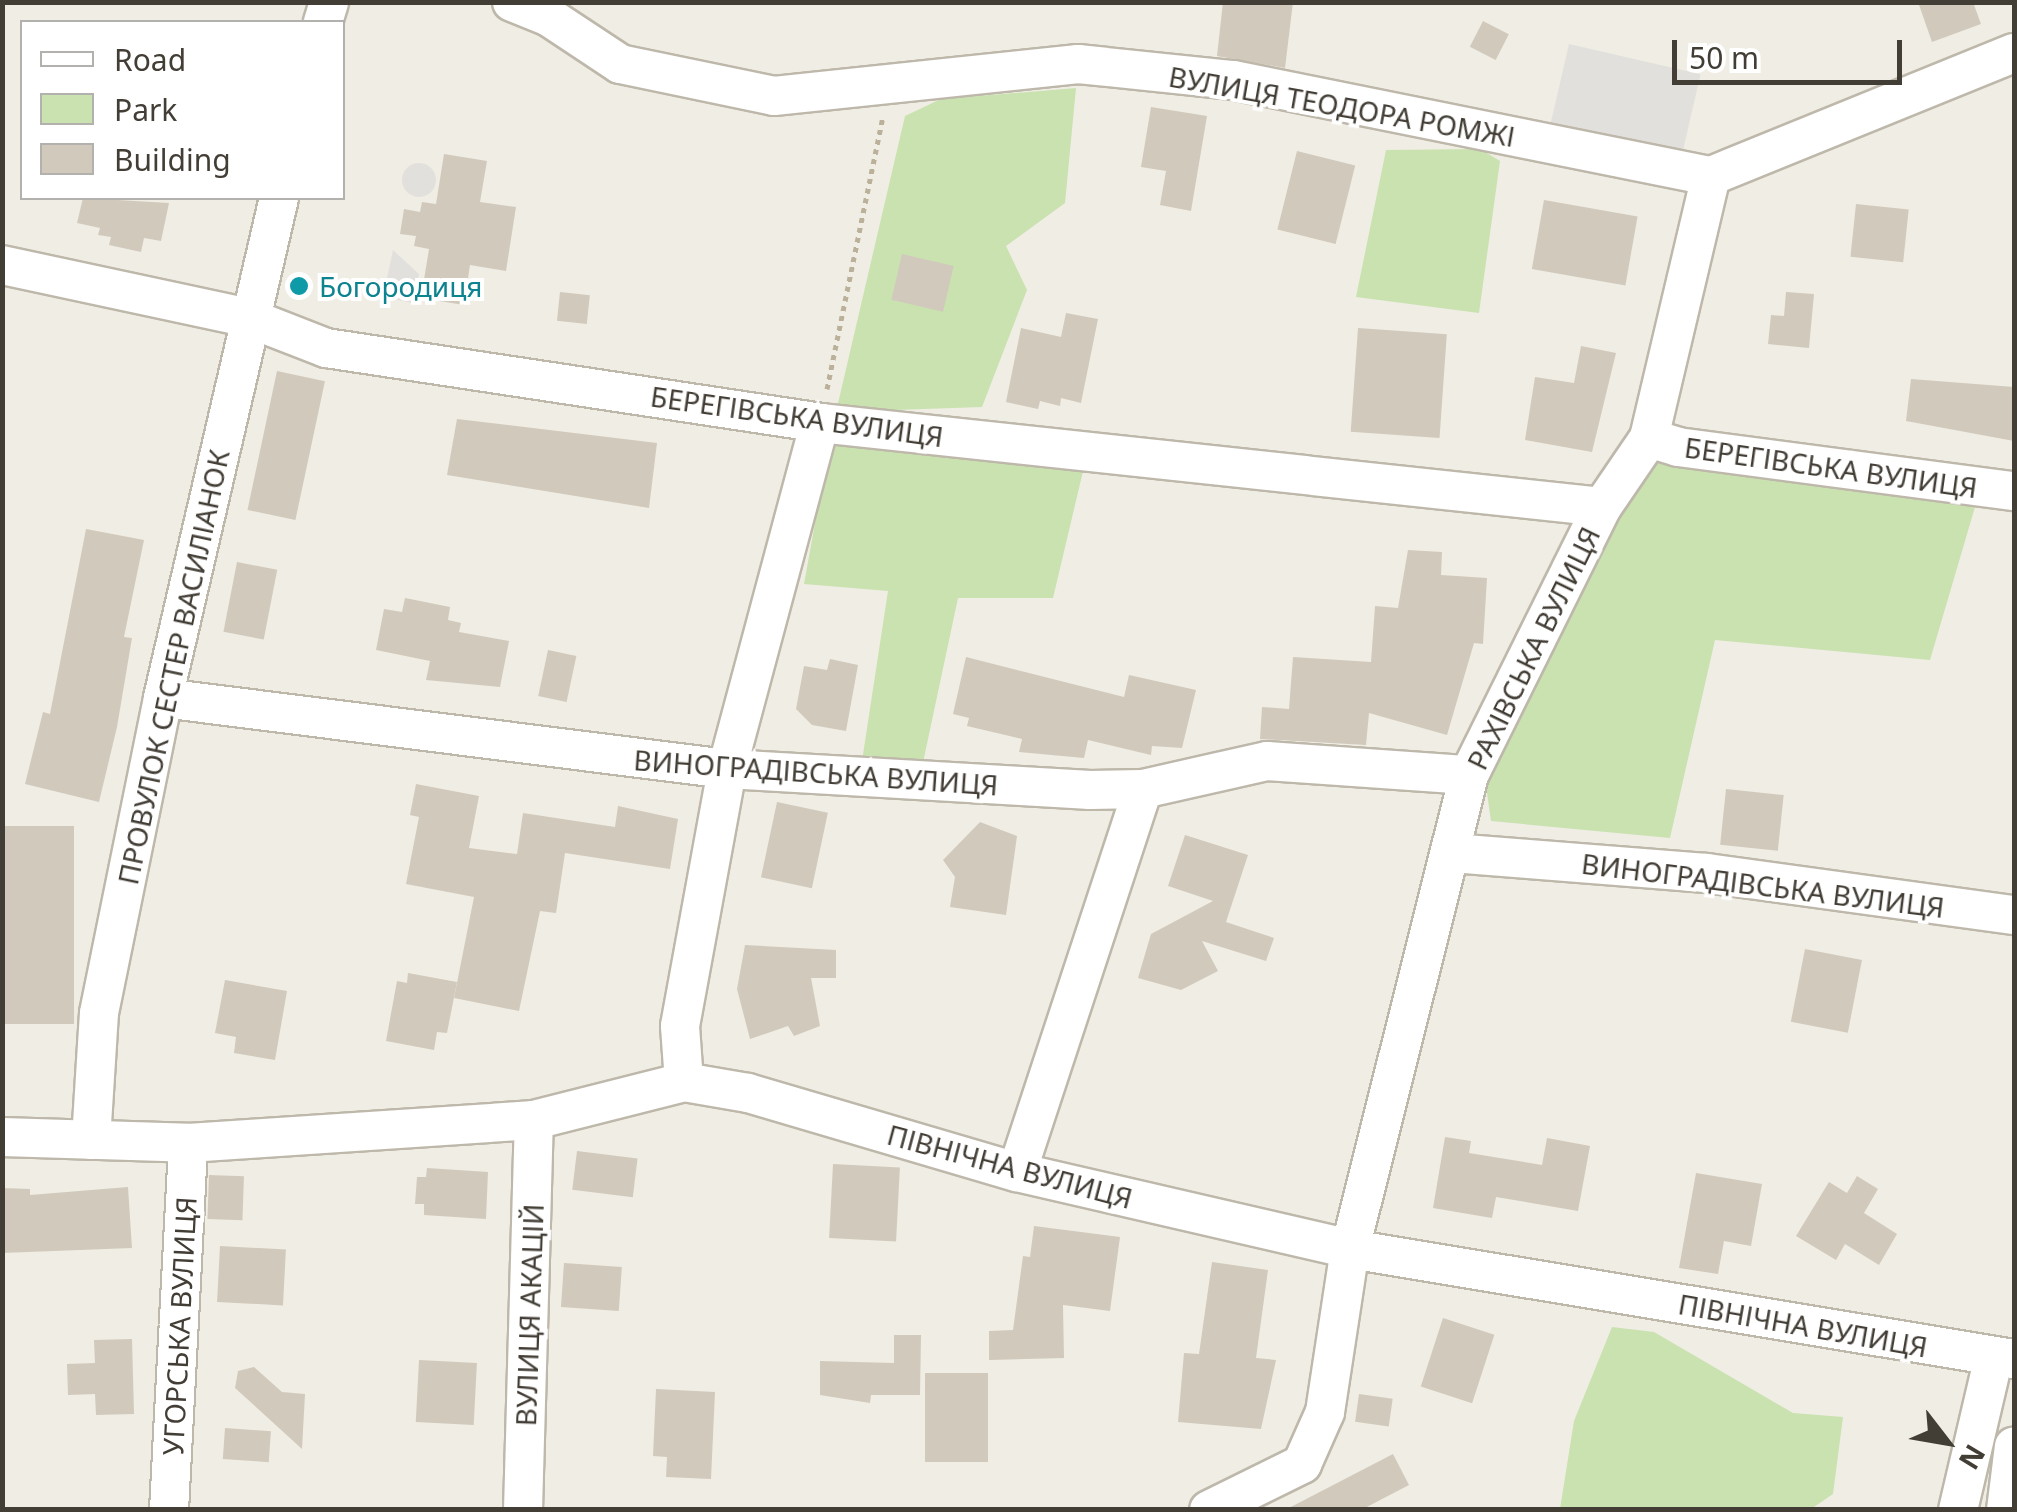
<!DOCTYPE html>
<meta charset="utf-8">
<style>
body{margin:0}
#map{position:relative;width:2017px;height:1512px;overflow:hidden;background:#f0ede4;font-family:"Noto Sans",sans-serif}
div>[style]{position:absolute}
[style*='--x']{left:calc(var(--x)*1px);top:calc(var(--y)*1px);width:calc(var(--w)*1px);rotate:calc(var(--a)*1deg)}
.green>*{inset:0;background:#c9e2b0}
.parking>*{inset:0;background:#e2e0dc;transform-origin:0 0}
.round{border-radius:50%}
.building>*{inset:0;background:#d1c9bb;transform-origin:0 0}
.path>*{height:5px;margin-top:-2.5px;transform-origin:0;background:repeating-linear-gradient(90deg,#bbb19a 0 5px,transparent 0 10px)}
.roads{filter:drop-shadow(2px 0 #beb8ab) drop-shadow(-2px 0 #beb8ab) drop-shadow(0 2px #beb8ab) drop-shadow(0 -2px #beb8ab)}
.minor>*{height:38px;margin:-19px;padding:0 19px;transform-origin:19px;border-radius:19px;background:#fff}
.dots>*{width:28px;height:28px;translate:-50% -50%;box-sizing:border-box;border:5px solid #fff;border-radius:50%}
span{translate:-50% -50%;white-space:nowrap;text-align:center;line-height:1.15;-webkit-text-stroke:8px #fff;paint-order:stroke}
.street-label{font-size:28px;color:#423d35}
.culture-label{font-size:28px;color:#0d838f}
.left{translate:0 -50%;text-align:left}
.frame{position:absolute;inset:0;border:5px solid #423d35;pointer-events:none}
.legend{position:absolute;left:20px;top:20px;width:325px;height:180px;box-sizing:border-box;background:#fff;border:2px solid #b3b1ae;margin:0;padding:12px 18px;list-style:none;font-size:30px;color:#423d35}
.legend li{display:flex;align-items:center;gap:20px;height:50px}
.legend b{width:50px;border:2px solid #b3b1ae}
.north{position:absolute;left:1897px;top:1392px;width:100px;height:100px;-webkit-text-stroke:8px #fff;paint-order:stroke;rotate:121deg;font-size:28px;font-weight:700;line-height:40px;text-align:center;color:#423d35}
.north::after{content:'';display:block;margin:auto;width:35px;height:45px;background:#423d35;clip-path:polygon(50% 0,100% 100%,50% 72%,0 100%)}
.scale{position:absolute;left:1672px;top:40px;width:230px;height:45px;box-sizing:border-box;border:5px solid #423d35;border-top:0;padding-left:12px;font-size:30px;line-height:35px;white-space:nowrap;color:#423d35;-webkit-text-stroke:8px #fff;paint-order:stroke}
</style>
<div id="map">
<div class="green">
<i style="clip-path:polygon(1076px 88px,1065px 203px,1006px 246px,1027px 290px,982px 407px,836px 412px,905px 116px,941px 99px)"></i>
<i style="clip-path:polygon(1480px 149px,1500px 161px,1479px 313px,1356px 297px,1386px 150px)"></i>
<i style="clip-path:polygon(831px 435px,1084px 467px,1053px 598px,958px 598px,921px 772px,862px 761px,888px 591px,804px 584px)"></i>
<i style="clip-path:polygon(1660px 454px,1975px 507px,1930px 660px,1715px 640px,1670px 838px,1491px 821px,1486px 786px,1622px 513px)"></i>
<i style="clip-path:polygon(1612px 1327px,1654px 1332px,1793px 1413px,1843px 1417px,1833px 1494px,1811px 1509px,1560px 1509px,1574px 1421px)"></i>
</div>
<div class="parking">
<i style="left:1569px;top:44px;width:135px;height:84px;rotate:13deg"></i>
<i class="round" style="left:402px;top:163px;width:34px;height:34px"></i>
<i style="clip-path:polygon(393px 250px,419px 274px,413px 303px,383px 297px)"></i>
</div>
<div class="building">
<i style="clip-path:polygon(1223px 2px,1293px 2px,1285px 68px,1217px 56px)"></i>
<i style="clip-path:polygon(1918px 2px,1973px 2px,1981px 24px,1932px 42px)"></i>
<i style="left:1483px;top:21px;width:29px;height:29px;rotate:27deg"></i>
<i style="clip-path:polygon(1151px 107px,1207px 116px,1191px 211px,1160px 205px,1166px 171px,1141px 167px)"></i>
<i style="left:1297px;top:151px;width:60px;height:81px;rotate:14deg"></i>
<i style="clip-path:polygon(444px 154px,487px 161px,480px 202px,516px 207px,506px 271px,470px 265px,464px 305px,421px 298px,429px 249px,414px 246px,416px 236px,400px 234px,404px 209px,420px 212px,422px 202px,436px 204px)"></i>
<i style="clip-path:polygon(83px 198px,169px 203px,161px 241px,144px 238px,141px 252px,109px 245px,111px 237px,98px 235px,100px 228px,77px 223px)"></i>
<i style="left:1544px;top:200px;width:95px;height:70px;rotate:10deg"></i>
<i style="left:1856px;top:204px;width:53px;height:53px;rotate:6deg"></i>
<i style="left:902px;top:254px;width:53px;height:47px;rotate:13deg"></i>
<i style="left:560px;top:292px;width:30px;height:29px;rotate:6deg"></i>
<i style="clip-path:polygon(1786px 292px,1814px 294px,1809px 348px,1768px 344px,1771px 315px,1784px 316px)"></i>
<i style="clip-path:polygon(1066px 313px,1098px 319px,1081px 403px,1061px 398px,1060px 406px,1040px 401px,1038px 409px,1006px 402px,1021px 328px,1061px 337px)"></i>
<i style="left:1358px;top:328px;width:89px;height:104px;rotate:4deg"></i>
<i style="clip-path:polygon(1581px 346px,1616px 353px,1592px 452px,1525px 440px,1535px 377px,1574px 383px)"></i>
<i style="left:277px;top:371px;width:49px;height:142px;rotate:12deg"></i>
<i style="clip-path:polygon(1911px 379px,2014px 387px,2014px 441px,1906px 421px)"></i>
<i style="clip-path:polygon(457px 419px,657px 443px,649px 508px,447px 475px)"></i>
<i style="clip-path:polygon(86px 529px,144px 540px,124px 637px,132px 638px,117px 727px,99px 802px,25px 784px,43px 712px,50px 714px)"></i>
<i style="clip-path:polygon(1408px 550px,1442px 552px,1441px 575px,1487px 578px,1483px 644px,1474px 643px,1447px 735px,1369px 713px,1366px 745px,1260px 739px,1262px 707px,1289px 709px,1293px 657px,1371px 662px,1375px 606px,1398px 608px)"></i>
<i style="left:237px;top:562px;width:41px;height:71px;rotate:11deg"></i>
<i style="clip-path:polygon(405px 598px,450px 607px,448px 620px,461px 623px,459px 632px,509px 641px,500px 687px,426px 680px,430px 661px,376px 650px,384px 609px,402px 612px)"></i>
<i style="left:548px;top:650px;width:29px;height:47px;rotate:12deg"></i>
<i style="clip-path:polygon(966px 657px,1124px 697px,1129px 675px,1196px 690px,1182px 748px,1152px 746px,1151px 755px,1088px 740px,1084px 758px,1019px 752px,1022px 739px,967px 726px,969px 718px,953px 714px)"></i>
<i style="clip-path:polygon(830px 659px,858px 665px,846px 731px,812px 725px,796px 709px,804px 666px,827px 670px)"></i>
<i style="clip-path:polygon(416px 784px,479px 796px,469px 848px,517px 854px,523px 813px,615px 827px,618px 806px,678px 819px,670px 869px,565px 853px,556px 913px,540px 911px,519px 1011px,454px 998px,474px 897px,406px 884px,419px 817px,410px 815px)"></i>
<i style="left:1726px;top:789px;width:58px;height:56px;rotate:6deg"></i>
<i style="left:777px;top:802px;width:52px;height:77px;rotate:12deg"></i>
<i style="clip-path:polygon(980px 822px,1017px 836px,1006px 915px,950px 907px,955px 877px,943px 860px)"></i>
<i style="left:2px;top:826px;width:72px;height:198px"></i>
<i style="clip-path:polygon(1185px 835px,1248px 855px,1226px 922px,1274px 938px,1266px 961px,1202px 941px,1218px 971px,1181px 990px,1138px 978px,1151px 934px,1213px 901px,1168px 886px)"></i>
<i style="clip-path:polygon(745px 945px,836px 950px,836px 978px,811px 978px,820px 1026px,794px 1036px,788px 1026px,750px 1039px,737px 989px)"></i>
<i style="left:1805px;top:949px;width:58px;height:74px;rotate:11deg"></i>
<i style="clip-path:polygon(408px 973px,457px 982px,447px 1033px,437px 1032px,434px 1050px,386px 1041px,397px 981px,407px 983px)"></i>
<i style="clip-path:polygon(225px 980px,287px 991px,275px 1060px,234px 1053px,236px 1037px,215px 1033px)"></i>
<i style="clip-path:polygon(1445px 1137px,1471px 1141px,1469px 1153px,1542px 1165px,1547px 1138px,1590px 1146px,1578px 1211px,1496px 1197px,1492px 1218px,1433px 1208px)"></i>
<i style="left:577px;top:1151px;width:61px;height:39px;rotate:7deg"></i>
<i style="left:833px;top:1164px;width:67px;height:74px;rotate:3deg"></i>
<i style="clip-path:polygon(427px 1168px,488px 1172px,486px 1219px,424px 1215px,424px 1204px,415px 1204px,417px 1177px,426px 1177px)"></i>
<i style="clip-path:polygon(1696px 1173px,1762px 1184px,1751px 1246px,1724px 1241px,1718px 1274px,1679px 1268px)"></i>
<i style="left:209px;top:1175px;width:35px;height:44px;rotate:2deg"></i>
<i style="clip-path:polygon(1857px 1176px,1878px 1189px,1864px 1213px,1897px 1234px,1879px 1265px,1845px 1244px,1836px 1260px,1796px 1236px,1829px 1182px,1847px 1193px)"></i>
<i style="clip-path:polygon(128px 1187px,132px 1248px,2px 1253px,2px 1188px,30px 1189px,30px 1195px)"></i>
<i style="clip-path:polygon(1034px 1226px,1120px 1237px,1110px 1311px,1063px 1305px,1064px 1358px,989px 1360px,989px 1331px,1013px 1330px,1023px 1256px,1030px 1257px)"></i>
<i style="left:220px;top:1246px;width:66px;height:56px;rotate:3deg"></i>
<i style="clip-path:polygon(1212px 1262px,1268px 1270px,1256px 1358px,1276px 1360px,1261px 1429px,1178px 1422px,1184px 1353px,1199px 1354px)"></i>
<i style="left:564px;top:1263px;width:58px;height:44px;rotate:4deg"></i>
<i style="left:1443px;top:1318px;width:54px;height:72px;rotate:18deg"></i>
<i style="clip-path:polygon(894px 1335px,921px 1335px,920px 1395px,871px 1395px,870px 1403px,820px 1395px,820px 1361px,894px 1363px)"></i>
<i style="clip-path:polygon(132px 1339px,134px 1414px,96px 1415px,95px 1394px,68px 1395px,67px 1364px,95px 1363px,94px 1340px)"></i>
<i style="left:419px;top:1360px;width:58px;height:62px;rotate:3deg"></i>
<i style="clip-path:polygon(254px 1367px,282px 1392px,305px 1394px,302px 1449px,235px 1388px,238px 1371px)"></i>
<i style="left:925px;top:1373px;width:63px;height:89px"></i>
<i style="clip-path:polygon(656px 1389px,715px 1392px,711px 1479px,666px 1477px,667px 1457px,653px 1456px)"></i>
<i style="left:1359px;top:1394px;width:34px;height:28px;rotate:8deg"></i>
<i style="left:225px;top:1428px;width:46px;height:31px;rotate:4deg"></i>
<i style="clip-path:polygon(1393px 1454px,1409px 1485px,1361px 1510px,1285px 1510px)"></i>
</div>
<div class="path">
<i style="--x:827;--y:389;--w:279;--a:-78.4"></i>
</div>
<div class="roads">
<div class="minor">
<i style="--x:512;--y:2;--w:40;--a:22"></i>
<i style="--x:549;--y:17;--w:85;--a:33.5"></i>
<i style="--x:620;--y:64;--w:157;--a:11.7"></i>
<i style="--x:774;--y:96;--w:306;--a:-6"></i>
<i style="--x:1078;--y:64;--w:156;--a:5.9"></i>
<i style="--x:1233;--y:80;--w:488;--a:11.4"></i>
<i style="--x:323;--y:22;--w:21;--a:-73"></i>
<i style="--x:1711;--y:176;--w:327;--a:-22.1"></i>
<i style="--x:2;--y:265;--w:253;--a:12.1"></i>
<i style="--x:249;--y:318;--w:83;--a:21.3"></i>
<i style="--x:326;--y:348;--w:500;--a:8.6"></i>
<i style="--x:820;--y:423;--w:786;--a:6.13"></i>
<i style="--x:1649;--y:438;--w:30;--a:17"></i>
<i style="--x:1678;--y:447;--w:339;--a:7.5"></i>
<i style="--x:163;--y:698;--w:568;--a:7.18"></i>
<i style="--x:727;--y:769;--w:364;--a:3.3"></i>
<i style="--x:1090;--y:790;--w:53;--a:-1.1"></i>
<i style="--x:1143;--y:789;--w:127;--a:-12.7"></i>
<i style="--x:1267;--y:761;--w:202;--a:4"></i>
<i style="--x:1452;--y:853;--w:255;--a:4.5"></i>
<i style="--x:1706;--y:873;--w:311;--a:7.8"></i>
<i style="--x:684;--y:1082;--w:56;--a:-94.1"></i>
<i style="--x:680;--y:1026;--w:261;--a:-79.6"></i>
<i style="--x:727;--y:769;--w:358;--a:-75"></i>
<i style="--x:2;--y:1137;--w:186;--a:1.8"></i>
<i style="--x:188;--y:1143;--w:347;--a:-3.8"></i>
<i style="--x:534;--y:1120;--w:155;--a:-14.2"></i>
<i style="--x:684;--y:1082;--w:65;--a:9.8"></i>
<i style="--x:748;--y:1093;--w:280;--a:16.4"></i>
<i style="--x:1017;--y:1172;--w:342;--a:13"></i>
<i style="--x:1350;--y:1249;--w:673;--a:9.41"></i>
<i style="--x:91;--y:1140;--w:127;--a:-86.4"></i>
<i style="--x:99;--y:1013;--w:321;--a:-78.5"></i>
<i style="--x:163;--y:698;--w:513;--a:-76.94"></i>
<i style="--x:1017;--y:1172;--w:403;--a:-71.8"></i>
<i style="--x:169;--y:1510;--w:367;--a:-87"></i>
<i style="--x:523;--y:1510;--w:390;--a:-88.4"></i>
<i style="--x:1209;--y:1510;--w:104;--a:-26.3"></i>
<i style="--x:1302;--y:1464;--w:57;--a:-66.1"></i>
<i style="--x:1325;--y:1412;--w:165;--a:-81.3"></i>
<i style="--x:1350;--y:1249;--w:489;--a:-75.9"></i>
<i style="--x:1469;--y:775;--w:299;--a:-63.6"></i>
<i style="--x:1602;--y:507;--w:83;--a:-55.7"></i>
<i style="--x:1649;--y:438;--w:269;--a:-76.7"></i>
<i style="--x:1958;--y:1510;--w:158;--a:-76.8"></i>
<i style="--x:2006;--y:1510;--w:64;--a:-82.9"></i>
</div>
</div>
<div class="dots">
<i style="left:299px;top:286px;background:#0f9aa8"></i>
</div>
<div class="street-label">
<span style="left:1342px;top:106px;rotate:10deg">ВУЛИЦЯ ТЕОДОРА РОМЖІ</span>
<span style="left:797px;top:416px;rotate:8deg">БЕРЕГІВСЬКА ВУЛИЦЯ</span>
<span style="left:1831px;top:467px;rotate:8deg">БЕРЕГІВСЬКА ВУЛИЦЯ</span>
<span style="left:1533px;top:648px;rotate:-64deg">РАХІВСЬКА ВУЛИЦЯ</span>
<span style="left:173px;top:667px;rotate:-78deg">ПРОВУЛОК СЕСТЕР ВАСИЛІАНОК</span>
<span style="left:816px;top:772px;rotate:4deg">ВИНОГРАДІВСЬКА ВУЛИЦЯ</span>
<span style="left:1763px;top:885px;rotate:7deg">ВИНОГРАДІВСЬКА ВУЛИЦЯ</span>
<span style="left:1010px;top:1166px;rotate:15deg">ПІВНІЧНА ВУЛИЦЯ</span>
<span style="left:529px;top:1315px;rotate:-88deg">ВУЛИЦЯ АКАЦІЙ</span>
<span style="left:1803px;top:1325px;rotate:10deg">ПІВНІЧНА ВУЛИЦЯ</span>
<span style="left:179px;top:1326px;rotate:-87deg">УГОРСЬКА ВУЛИЦЯ</span>
</div>
<div class="culture-label">
<span class="left" style="left:319px;top:286px">Богородиця</span>
</div>
<div class="frame"></div>
<ul class="legend">
<li><b style="height:12px;background:#fff"></b>Road</li>
<li><b style="height:28px;background:#c9e2b0"></b>Park</li>
<li><b style="height:28px;background:#d1c9bb"></b>Building</li>
</ul>
<div class="north">N</div>
<div class="scale">50 m</div>
</div>
